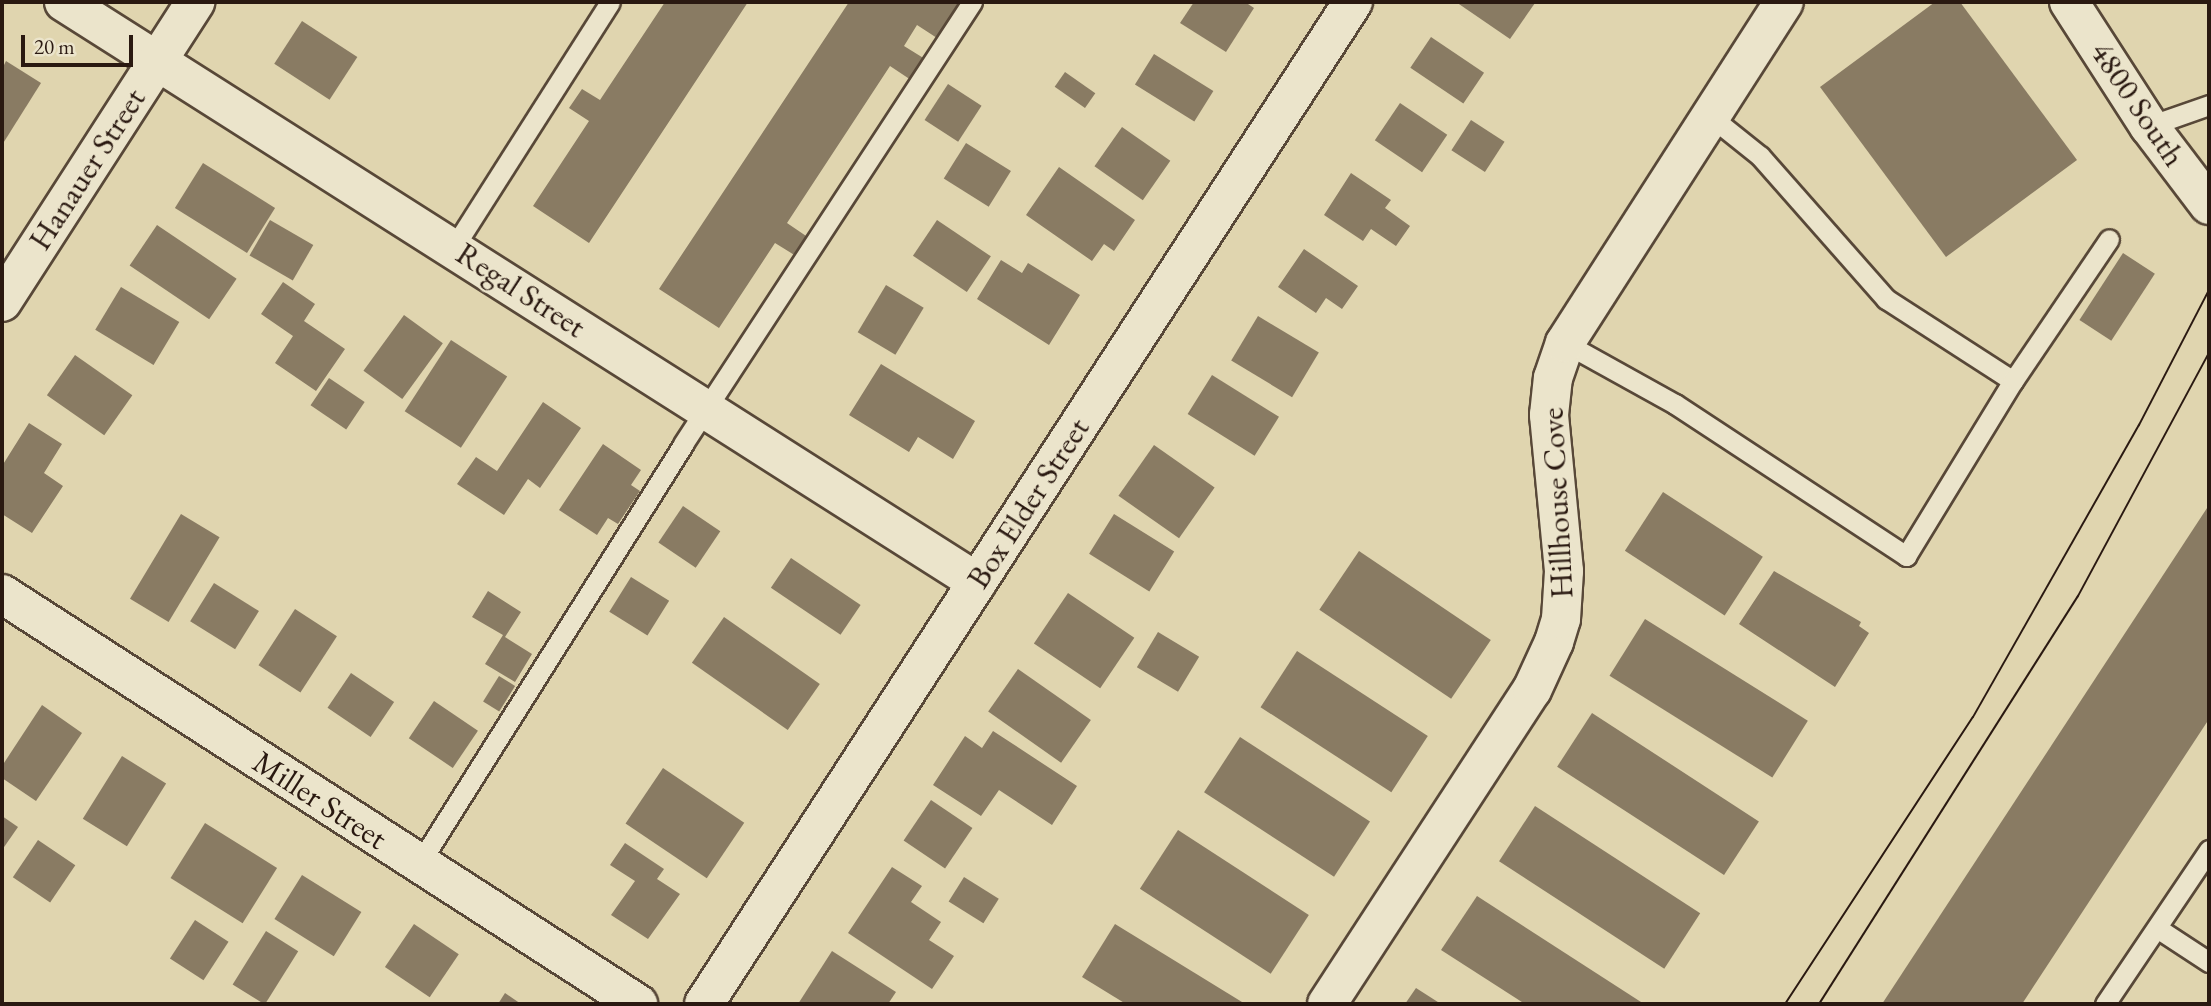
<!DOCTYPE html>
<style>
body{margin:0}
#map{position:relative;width:2211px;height:1006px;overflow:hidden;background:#e0d5af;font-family:"EB Garamond",serif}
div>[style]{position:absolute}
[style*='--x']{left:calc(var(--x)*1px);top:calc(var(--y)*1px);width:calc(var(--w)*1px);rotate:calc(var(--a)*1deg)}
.building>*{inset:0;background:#897b63;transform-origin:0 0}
.roads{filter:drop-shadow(2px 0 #584838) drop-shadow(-2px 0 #584838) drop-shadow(0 2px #584838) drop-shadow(0 -2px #584838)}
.service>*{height:19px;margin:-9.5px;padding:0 9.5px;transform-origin:9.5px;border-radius:9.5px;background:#ebe4cb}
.minor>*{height:38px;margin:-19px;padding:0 19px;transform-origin:19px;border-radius:19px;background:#ebe4cb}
.tertiary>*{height:38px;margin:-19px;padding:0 19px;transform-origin:19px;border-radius:19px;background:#ebe4cb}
.tram>*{height:2px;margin:-1px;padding:0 1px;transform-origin:1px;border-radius:1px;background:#2a1911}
span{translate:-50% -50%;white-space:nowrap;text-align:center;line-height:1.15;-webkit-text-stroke:5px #ebe4cb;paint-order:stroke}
.street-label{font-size:32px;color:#2a1911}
.frame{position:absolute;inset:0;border:4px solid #2a1911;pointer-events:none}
.scale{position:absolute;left:21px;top:35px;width:112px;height:32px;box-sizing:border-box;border:4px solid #2a1911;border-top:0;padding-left:9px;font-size:21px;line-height:24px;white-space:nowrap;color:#2a1911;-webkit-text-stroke:5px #ebe4cb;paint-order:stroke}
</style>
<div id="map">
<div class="building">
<i style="clip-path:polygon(665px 2px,748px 2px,589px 243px,533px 206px,589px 121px,569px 108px,582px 89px,600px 100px)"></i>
<i style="clip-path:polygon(849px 2px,961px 2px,937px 38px,917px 25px,904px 46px,925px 59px,911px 80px,890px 66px,787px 223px,809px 238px,796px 256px,775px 243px,719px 328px,659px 289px)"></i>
<i style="clip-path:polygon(1194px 2px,1245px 2px,1254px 8px,1226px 52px,1180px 23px)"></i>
<i style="clip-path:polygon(1456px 2px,1533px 2px,1535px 3px,1510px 39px)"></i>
<i style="clip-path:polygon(1935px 2px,1960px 2px,2077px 160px,1946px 257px,1820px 87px)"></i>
<i style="left:302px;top:21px;width:66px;height:51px;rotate:33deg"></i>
<i style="left:1431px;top:37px;width:64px;height:37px;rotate:34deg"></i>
<i style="left:1154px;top:54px;width:70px;height:36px;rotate:32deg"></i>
<i style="clip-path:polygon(6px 61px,41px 83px,2px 145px,2px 69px)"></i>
<i style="left:1065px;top:72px;width:37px;height:18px;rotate:35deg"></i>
<i style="left:948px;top:84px;width:40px;height:43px;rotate:33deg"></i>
<i style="left:1400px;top:103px;width:57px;height:45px;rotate:34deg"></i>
<i style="left:1471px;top:120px;width:40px;height:36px;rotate:33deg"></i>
<i style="left:1122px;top:127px;width:59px;height:48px;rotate:35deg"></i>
<i style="left:966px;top:143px;width:53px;height:42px;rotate:32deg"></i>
<i style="left:203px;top:163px;width:85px;height:53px;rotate:32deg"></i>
<i style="clip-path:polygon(1059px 167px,1135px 220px,1114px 251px,1104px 244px,1092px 261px,1026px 215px)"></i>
<i style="clip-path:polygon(1351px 173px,1391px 200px,1385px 208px,1410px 226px,1396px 246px,1371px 229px,1363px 241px,1324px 215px)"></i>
<i style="left:270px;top:220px;width:50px;height:41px;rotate:30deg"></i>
<i style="left:937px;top:220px;width:65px;height:43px;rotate:34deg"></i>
<i style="left:157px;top:225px;width:96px;height:49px;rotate:34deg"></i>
<i style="clip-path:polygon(1304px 249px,1358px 286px,1342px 309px,1326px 298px,1316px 313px,1278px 287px)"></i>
<i style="left:2123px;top:253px;width:38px;height:80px;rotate:33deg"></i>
<i style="clip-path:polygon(1001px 260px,1022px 273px,1028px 263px,1080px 295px,1049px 345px,977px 299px)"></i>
<i style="clip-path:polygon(283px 282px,315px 304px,304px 321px,345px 349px,316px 391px,275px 363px,293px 336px,261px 314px)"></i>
<i style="left:886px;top:285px;width:44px;height:55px;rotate:31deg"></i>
<i style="left:121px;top:287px;width:68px;height:50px;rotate:31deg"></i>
<i style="left:404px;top:315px;width:48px;height:69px;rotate:36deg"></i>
<i style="left:1258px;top:316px;width:71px;height:52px;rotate:31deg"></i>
<i style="left:451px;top:340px;width:67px;height:85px;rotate:33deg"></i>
<i style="left:75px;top:355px;width:70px;height:49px;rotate:35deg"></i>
<i style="clip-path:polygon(881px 364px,975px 421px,953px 459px,918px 437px,909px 452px,849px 415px)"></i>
<i style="left:1212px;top:375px;width:79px;height:46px;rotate:32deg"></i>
<i style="left:329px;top:378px;width:43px;height:33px;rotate:34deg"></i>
<i style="clip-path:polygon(543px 402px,581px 428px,540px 488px,528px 479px,504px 515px,457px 484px,476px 457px,497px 471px)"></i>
<i style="clip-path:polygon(29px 423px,62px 444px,44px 473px,63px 486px,32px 533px,2px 514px,2px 466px)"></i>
<i style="clip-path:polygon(603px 444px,641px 470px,631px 485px,640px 491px,618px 524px,608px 518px,597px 535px,559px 510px)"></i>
<i style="left:1154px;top:445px;width:74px;height:62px;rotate:35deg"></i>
<i style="left:1663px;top:492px;width:119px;height:70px;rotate:33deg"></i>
<i style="clip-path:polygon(2209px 505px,2209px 719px,2022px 1004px,1882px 1004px)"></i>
<i style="left:683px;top:506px;width:45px;height:44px;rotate:34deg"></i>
<i style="left:181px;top:514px;width:45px;height:99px;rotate:31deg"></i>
<i style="left:1114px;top:514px;width:71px;height:47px;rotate:32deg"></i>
<i style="left:1359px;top:551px;width:159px;height:71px;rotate:34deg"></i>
<i style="left:791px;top:558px;width:84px;height:36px;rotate:34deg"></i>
<i style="clip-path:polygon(1774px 571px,1861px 622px,1859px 626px,1869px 633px,1835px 687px,1739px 624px)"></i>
<i style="left:631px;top:577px;width:45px;height:41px;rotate:32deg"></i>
<i style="left:214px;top:583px;width:53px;height:45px;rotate:32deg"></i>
<i style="clip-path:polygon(488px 591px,521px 612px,505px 637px,532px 654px,515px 682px,485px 664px,503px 635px,472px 617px)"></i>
<i style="left:1068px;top:593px;width:80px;height:61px;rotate:34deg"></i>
<i style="left:295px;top:609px;width:50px;height:67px;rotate:33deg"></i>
<i style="left:724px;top:617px;width:117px;height:56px;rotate:35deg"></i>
<i style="left:1645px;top:619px;width:192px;height:67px;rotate:32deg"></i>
<i style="left:1158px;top:632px;width:48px;height:41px;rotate:31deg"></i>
<i style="left:1297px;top:651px;width:156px;height:67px;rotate:33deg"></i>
<i style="left:1018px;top:669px;width:89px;height:52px;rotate:35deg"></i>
<i style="left:351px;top:673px;width:52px;height:42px;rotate:34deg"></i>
<i style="left:499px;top:676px;width:19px;height:30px;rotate:32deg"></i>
<i style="left:434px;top:701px;width:53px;height:45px;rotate:34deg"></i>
<i style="clip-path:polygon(42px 705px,82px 733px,36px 801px,2px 778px,2px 766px)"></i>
<i style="left:1592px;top:713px;width:199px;height:64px;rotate:33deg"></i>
<i style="clip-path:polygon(993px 731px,1077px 786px,1052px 825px,999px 790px,981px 816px,933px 785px,965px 736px,982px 748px)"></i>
<i style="left:1240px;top:737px;width:155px;height:66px;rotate:33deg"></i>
<i style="left:122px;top:756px;width:52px;height:74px;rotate:32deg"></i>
<i style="left:663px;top:768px;width:98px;height:67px;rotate:34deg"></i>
<i style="left:931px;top:800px;width:50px;height:49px;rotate:34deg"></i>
<i style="left:1535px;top:806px;width:197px;height:66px;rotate:33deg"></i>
<i style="clip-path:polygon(2px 816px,18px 827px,2px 850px)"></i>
<i style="left:205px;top:823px;width:85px;height:65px;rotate:32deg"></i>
<i style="left:1178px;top:830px;width:156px;height:70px;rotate:33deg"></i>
<i style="left:38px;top:840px;width:45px;height:45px;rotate:34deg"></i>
<i style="clip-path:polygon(625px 843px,664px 869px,657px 879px,680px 894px,648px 939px,611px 915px,635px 881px,610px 865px)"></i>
<i style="clip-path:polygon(892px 867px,922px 886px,911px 902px,941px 922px,929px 940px,954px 956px,932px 989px,848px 933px)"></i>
<i style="left:302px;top:875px;width:70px;height:52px;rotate:32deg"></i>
<i style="left:964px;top:877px;width:41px;height:29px;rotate:32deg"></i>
<i style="clip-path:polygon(1477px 896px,1641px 1002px,1640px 1004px,1525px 1004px,1441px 950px)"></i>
<i style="left:195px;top:920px;width:40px;height:46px;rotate:33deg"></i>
<i style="left:414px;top:924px;width:54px;height:52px;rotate:34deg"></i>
<i style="clip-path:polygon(1115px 924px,1242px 1002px,1240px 1004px,1126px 1004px,1082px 977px)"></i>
<i style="left:266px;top:931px;width:38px;height:63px;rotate:32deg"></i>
<i style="clip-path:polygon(832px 951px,896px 992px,888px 1004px,798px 1004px)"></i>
<i style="clip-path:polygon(1416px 988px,1441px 1004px,1405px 1004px)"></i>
<i style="clip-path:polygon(505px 993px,521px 1004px,498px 1004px)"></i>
</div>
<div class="roads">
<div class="service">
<i style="--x:1710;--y:116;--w:64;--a:38.7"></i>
<i style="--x:1760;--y:156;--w:191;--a:48.6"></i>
<i style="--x:1886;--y:299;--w:151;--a:32.8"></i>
<i style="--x:2149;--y:126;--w:64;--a:-19.3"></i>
<i style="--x:454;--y:247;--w:290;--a:-57.5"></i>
<i style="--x:1565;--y:343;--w:126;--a:29"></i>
<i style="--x:1675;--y:404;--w:277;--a:33.3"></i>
<i style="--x:1906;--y:556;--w:205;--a:-58.6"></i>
<i style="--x:2013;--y:381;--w:171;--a:-55.9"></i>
<i style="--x:419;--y:864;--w:496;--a:-57.8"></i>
<i style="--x:683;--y:444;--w:528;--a:-56.82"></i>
<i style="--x:2157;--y:928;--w:62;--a:33.2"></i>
<i style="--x:2105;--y:1004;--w:186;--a:-56"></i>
</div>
<div class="minor">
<i style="--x:64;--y:2;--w:1082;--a:32.43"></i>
<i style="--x:2;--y:302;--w:357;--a:-57.2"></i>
<i style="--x:2;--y:594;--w:757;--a:32.81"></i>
<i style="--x:704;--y:1004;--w:1194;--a:-57.07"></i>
<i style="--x:1327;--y:1004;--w:375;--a:-56.9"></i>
<i style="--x:1532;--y:690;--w:53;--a:-65.4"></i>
<i style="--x:1554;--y:642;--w:24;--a:-73"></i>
<i style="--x:1561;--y:619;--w:48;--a:-86.4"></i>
<i style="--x:1564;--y:571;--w:157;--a:-95.5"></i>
<i style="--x:1549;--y:415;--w:37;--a:-84"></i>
<i style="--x:1553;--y:378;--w:37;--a:-71"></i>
<i style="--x:1565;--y:343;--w:405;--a:-57.3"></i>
</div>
<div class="tertiary">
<i style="--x:2069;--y:2;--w:148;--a:57.2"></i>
<i style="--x:2149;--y:126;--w:99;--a:52.8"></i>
</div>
</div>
<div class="tram">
<i style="--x:1785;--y:1004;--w:343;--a:-56.8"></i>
<i style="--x:1973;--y:717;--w:336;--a:-60.4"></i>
<i style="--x:2139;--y:425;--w:152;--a:-62.6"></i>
<i style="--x:1819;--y:1004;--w:483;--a:-57.6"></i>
<i style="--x:2078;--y:596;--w:276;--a:-61.7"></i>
</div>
<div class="street-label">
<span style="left:2138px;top:104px;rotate:56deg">4800 South</span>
<span style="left:87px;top:169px;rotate:-57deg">Hanauer Street</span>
<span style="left:521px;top:290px;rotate:33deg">Regal Street</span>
<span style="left:1028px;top:503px;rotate:-57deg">Box Elder Street</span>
<span style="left:1557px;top:503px;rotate:-93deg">Hillhouse Cove</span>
<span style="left:320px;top:800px;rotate:33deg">Miller Street</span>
</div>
<div class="frame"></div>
<div class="scale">20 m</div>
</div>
